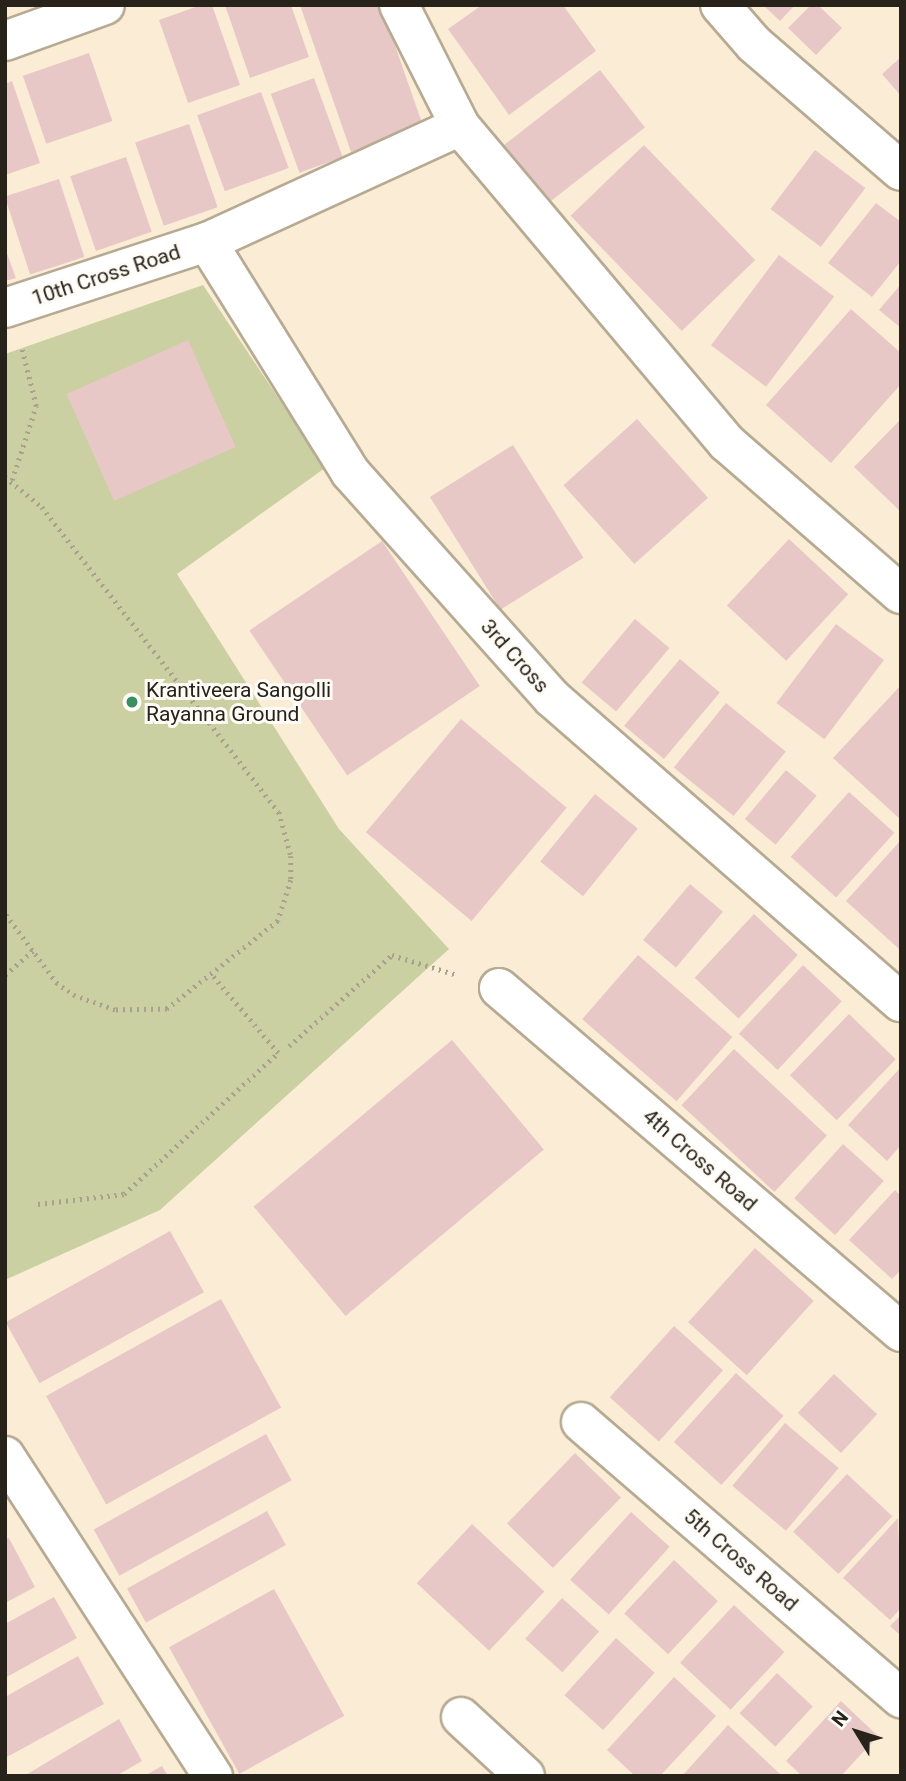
<!DOCTYPE html>
<style>
body{margin:0}
#map{position:relative;width:906px;height:1781px;overflow:hidden;background:#fbedd5;font-family:Roboto,sans-serif}
div>[style]{position:absolute}
[style*='--x']{left:calc(var(--x)*1px);top:calc(var(--y)*1px);width:calc(var(--w)*1px);rotate:calc(var(--a)*1deg)}
.green>*{inset:0;background:#cad0a1}
.building>*{inset:0;background:#e7c8c6;transform-origin:0 0}
.path>*{height:4.5px;margin-top:-2.25px;transform-origin:0;background:repeating-linear-gradient(90deg,#aaa08d 0 2px,transparent 0 7px)}
.roads{filter:drop-shadow(2px 0 #b7aa93) drop-shadow(-2px 0 #b7aa93) drop-shadow(0 2px #b7aa93) drop-shadow(0 -2px #b7aa93)}
.minor>*{height:38px;margin:-19px;padding:0 19px;transform-origin:19px;border-radius:19px;background:#fff}
.dots>*{width:19px;height:19px;translate:-50% -50%;box-sizing:border-box;border:4px solid #fffcf7;border-radius:50%}
span{translate:-50% -50%;white-space:nowrap;text-align:center;line-height:1.15;-webkit-text-stroke:6px #fffcf7;paint-order:stroke}
.street-label{font-size:21px;color:#28231a}
.poi-label{font-size:21px;color:#28231a}
.left{translate:0 -50%;text-align:left}
.frame{position:absolute;inset:0;border:7px solid #28231a;pointer-events:none}
.north{position:absolute;left:822px;top:1697px;width:70px;height:70px;-webkit-text-stroke:5px #fffcf7;paint-order:stroke;rotate:308deg;font-size:19px;font-weight:700;line-height:28px;text-align:center;color:#28231a}
.north::after{content:'';display:block;margin:auto;width:24px;height:32px;background:#28231a;clip-path:polygon(50% 0,100% 100%,50% 72%,0 100%)}
</style>
<div id="map">
<div class="green">
<i style="clip-path:polygon(203px 285px,325px 468px,177px 574px,339px 829px,449px 949px,160px 1210px,5px 1280px,5px 354px)"></i>
</div>
<div class="building">
<i style="clip-path:polygon(201px 5px,212px 5px,240px 85px,188px 103px,159px 20px)"></i>
<i style="clip-path:polygon(225px 5px,291px 5px,309px 57px,250px 78px)"></i>
<i style="clip-path:polygon(300px 5px,381px 5px,423px 126px,351px 152px)"></i>
<i style="clip-path:polygon(482px 5px,563px 5px,596px 51px,509px 115px,448px 29px)"></i>
<i style="clip-path:polygon(763px 5px,795px 5px,780px 21px)"></i>
<i style="clip-path:polygon(811px 5px,818px 5px,842px 28px,816px 55px,788px 28px)"></i>
<i style="left:89px;top:53px;width:72px;height:70px;rotate:71deg"></i>
<i style="clip-path:polygon(901px 57px,901px 96px,882px 74px)"></i>
<i style="left:600px;top:70px;width:73px;height:127px;rotate:52deg"></i>
<i style="left:314px;top:78px;width:84px;height:46px;rotate:70deg"></i>
<i style="clip-path:polygon(12px 81px,40px 163px,5px 175px,5px 84px)"></i>
<i style="left:261px;top:92px;width:81px;height:68px;rotate:70deg"></i>
<i style="left:189px;top:124px;width:88px;height:57px;rotate:71deg"></i>
<i style="left:644px;top:145px;width:160px;height:102px;rotate:46deg"></i>
<i style="left:815px;top:150px;width:63px;height:74px;rotate:37deg"></i>
<i style="left:126px;top:157px;width:79px;height:59px;rotate:71deg"></i>
<i style="left:59px;top:179px;width:82px;height:57px;rotate:72deg"></i>
<i style="clip-path:polygon(876px 203px,901px 222px,901px 261px,872px 297px,828px 263px)"></i>
<i style="clip-path:polygon(5px 248px,16px 278px,5px 281px)"></i>
<i style="left:779px;top:255px;width:69px;height:113px;rotate:37deg"></i>
<i style="clip-path:polygon(901px 284px,901px 328px,879px 310px)"></i>
<i style="clip-path:polygon(851px 309px,901px 353px,901px 384px,831px 463px,766px 405px)"></i>
<i style="left:188px;top:340px;width:117px;height:133px;rotate:66deg"></i>
<i style="left:637px;top:419px;width:106px;height:99px;rotate:48deg"></i>
<i style="clip-path:polygon(901px 419px,901px 512px,854px 467px)"></i>
<i style="left:513px;top:445px;width:133px;height:98px;rotate:58deg"></i>
<i style="left:789px;top:539px;width:81px;height:91px;rotate:43deg"></i>
<i style="left:382px;top:541px;width:175px;height:160px;rotate:56deg"></i>
<i style="left:635px;top:619px;width:45px;height:83px;rotate:40deg"></i>
<i style="left:836px;top:624px;width:60px;height:99px;rotate:37deg"></i>
<i style="left:680px;top:659px;width:52px;height:87px;rotate:40deg"></i>
<i style="clip-path:polygon(901px 685px,901px 820px,833px 758px)"></i>
<i style="left:726px;top:703px;width:77px;height:83px;rotate:39deg"></i>
<i style="left:461px;top:719px;width:138px;height:148px;rotate:40deg"></i>
<i style="left:786px;top:770px;width:40px;height:64px;rotate:40deg"></i>
<i style="left:849px;top:792px;width:61px;height:87px;rotate:42deg"></i>
<i style="left:595px;top:794px;width:55px;height:87px;rotate:39deg"></i>
<i style="clip-path:polygon(901px 840px,901px 947px,899px 949px,846px 901px)"></i>
<i style="left:690px;top:884px;width:43px;height:73px;rotate:40deg"></i>
<i style="left:754px;top:914px;width:60px;height:87px;rotate:43deg"></i>
<i style="left:638px;top:955px;width:125px;height:85px;rotate:41deg"></i>
<i style="left:803px;top:965px;width:53px;height:94px;rotate:43deg"></i>
<i style="left:849px;top:1014px;width:65px;height:85px;rotate:44deg"></i>
<i style="left:452px;top:1040px;width:143px;height:259px;rotate:50deg"></i>
<i style="left:734px;top:1049px;width:127px;height:77px;rotate:43deg"></i>
<i style="clip-path:polygon(901px 1067px,901px 1145px,887px 1161px,848px 1125px)"></i>
<i style="left:843px;top:1144px;width:55px;height:73px;rotate:42deg"></i>
<i style="clip-path:polygon(895px 1190px,901px 1196px,901px 1270px,892px 1279px,849px 1240px)"></i>
<i style="left:170px;top:1231px;width:70px;height:188px;rotate:61deg"></i>
<i style="left:755px;top:1248px;width:79px;height:100px;rotate:42deg"></i>
<i style="left:221px;top:1299px;width:124px;height:200px;rotate:61deg"></i>
<i style="left:674px;top:1326px;width:66px;height:96px;rotate:42deg"></i>
<i style="left:736px;top:1373px;width:64px;height:93px;rotate:42deg"></i>
<i style="left:834px;top:1374px;width:59px;height:53px;rotate:43deg"></i>
<i style="left:785px;top:1423px;width:70px;height:82px;rotate:40deg"></i>
<i style="left:266px;top:1434px;width:53px;height:197px;rotate:61deg"></i>
<i style="left:575px;top:1453px;width:64px;height:98px;rotate:44deg"></i>
<i style="left:847px;top:1474px;width:62px;height:79px;rotate:43deg"></i>
<i style="left:267px;top:1511px;width:39px;height:160px;rotate:61deg"></i>
<i style="left:631px;top:1512px;width:52px;height:91px;rotate:42deg"></i>
<i style="clip-path:polygon(898px 1518px,901px 1608px,890px 1620px,843px 1578px)"></i>
<i style="left:472px;top:1524px;width:99px;height:81px;rotate:43deg"></i>
<i style="clip-path:polygon(9px 1538px,35px 1587px,5px 1603px,5px 1539px)"></i>
<i style="left:674px;top:1560px;width:60px;height:73px;rotate:43deg"></i>
<i style="left:274px;top:1589px;width:145px;height:120px;rotate:61deg"></i>
<i style="clip-path:polygon(54px 1597px,77px 1638px,5px 1678px,5px 1624px)"></i>
<i style="left:562px;top:1598px;width:50px;height:55px;rotate:42deg"></i>
<i style="left:734px;top:1605px;width:69px;height:79px;rotate:43deg"></i>
<i style="clip-path:polygon(901px 1615px,901px 1636px,890px 1626px)"></i>
<i style="left:616px;top:1638px;width:52px;height:77px;rotate:42deg"></i>
<i style="clip-path:polygon(78px 1656px,104px 1704px,5px 1758px,5px 1697px)"></i>
<i style="left:777px;top:1673px;width:49px;height:55px;rotate:43deg"></i>
<i style="clip-path:polygon(674px 1677px,716px 1716px,660px 1776px,635px 1776px,607px 1750px)"></i>
<i style="clip-path:polygon(841px 1701px,878px 1736px,841px 1776px,802px 1776px,786px 1761px)"></i>
<i style="clip-path:polygon(119px 1719px,142px 1761px,116px 1776px,24px 1776px)"></i>
<i style="clip-path:polygon(728px 1725px,782px 1776px,682px 1776px)"></i>
<i style="clip-path:polygon(162px 1766px,168px 1776px,144px 1776px)"></i>
</div>
<div class="path">
<i style="--x:5;--y:477;--w:48;--a:39"></i>
<i style="--x:42;--y:507;--w:386;--a:52.2"></i>
<i style="--x:279;--y:812;--w:46;--a:74.7"></i>
<i style="--x:291;--y:856;--w:24;--a:90"></i>
<i style="--x:291;--y:880;--w:43;--a:107.6"></i>
<i style="--x:278;--y:921;--w:142;--a:141.6"></i>
<i style="--x:167;--y:1009;--w:52;--a:178.9"></i>
<i style="--x:115;--y:1010;--w:42;--a:-160.7"></i>
<i style="--x:75;--y:996;--w:22;--a:-146"></i>
<i style="--x:57;--y:984;--w:87;--a:-126.6"></i>
<i style="--x:12;--y:480;--w:78;--a:-72"></i>
<i style="--x:36;--y:406;--w:58;--a:-104"></i>
<i style="--x:5;--y:975;--w:37;--a:-41"></i>
<i style="--x:289;--y:1046;--w:137;--a:-41.5"></i>
<i style="--x:392;--y:955;--w:68;--a:17.1"></i>
<i style="--x:38;--y:1204;--w:87;--a:-6.6"></i>
<i style="--x:124;--y:1194;--w:209;--a:-42.5"></i>
<i style="--x:278;--y:1053;--w:104;--a:-130.3"></i>
</div>
<div class="roads">
<div class="minor">
<i style="--x:399;--y:5;--w:136;--a:63.2"></i>
<i style="--x:460;--y:126;--w:414;--a:49.9"></i>
<i style="--x:727;--y:443;--w:230;--a:41"></i>
<i style="--x:720;--y:5;--w:52;--a:48.9"></i>
<i style="--x:754;--y:44;--w:194;--a:40.8"></i>
<i style="--x:5;--y:41;--w:106;--a:-19.8"></i>
<i style="--x:207;--y:242;--w:271;--a:58.1"></i>
<i style="--x:350;--y:472;--w:303;--a:48.2"></i>
<i style="--x:552;--y:698;--w:463;--a:41.1"></i>
<i style="--x:5;--y:308;--w:213;--a:-18.1"></i>
<i style="--x:207;--y:242;--w:278;--a:-24.6"></i>
<i style="--x:499;--y:988;--w:529;--a:40.55"></i>
<i style="--x:581;--y:1422;--w:423;--a:40.8"></i>
<i style="--x:5;--y:1456;--w:382;--a:57"></i>
<i style="--x:461;--y:1717;--w:87;--a:42.7"></i>
</div>
</div>
<div class="dots">
<i style="left:132px;top:702px;background:#3a8e60"></i>
</div>
<div class="street-label">
<span style="left:106px;top:275px;rotate:-18deg">10th Cross Road</span>
<span style="left:515px;top:656px;rotate:48deg">3rd Cross</span>
<span style="left:700px;top:1160px;rotate:41deg">4th Cross Road</span>
<span style="left:741px;top:1560px;rotate:41deg">5th Cross Road</span>
</div>
<div class="poi-label">
<span class="left" style="left:146px;top:702px">Krantiveera Sangolli<br>Rayanna Ground</span>
</div>
<div class="frame"></div>
<div class="north">N</div>
</div>
